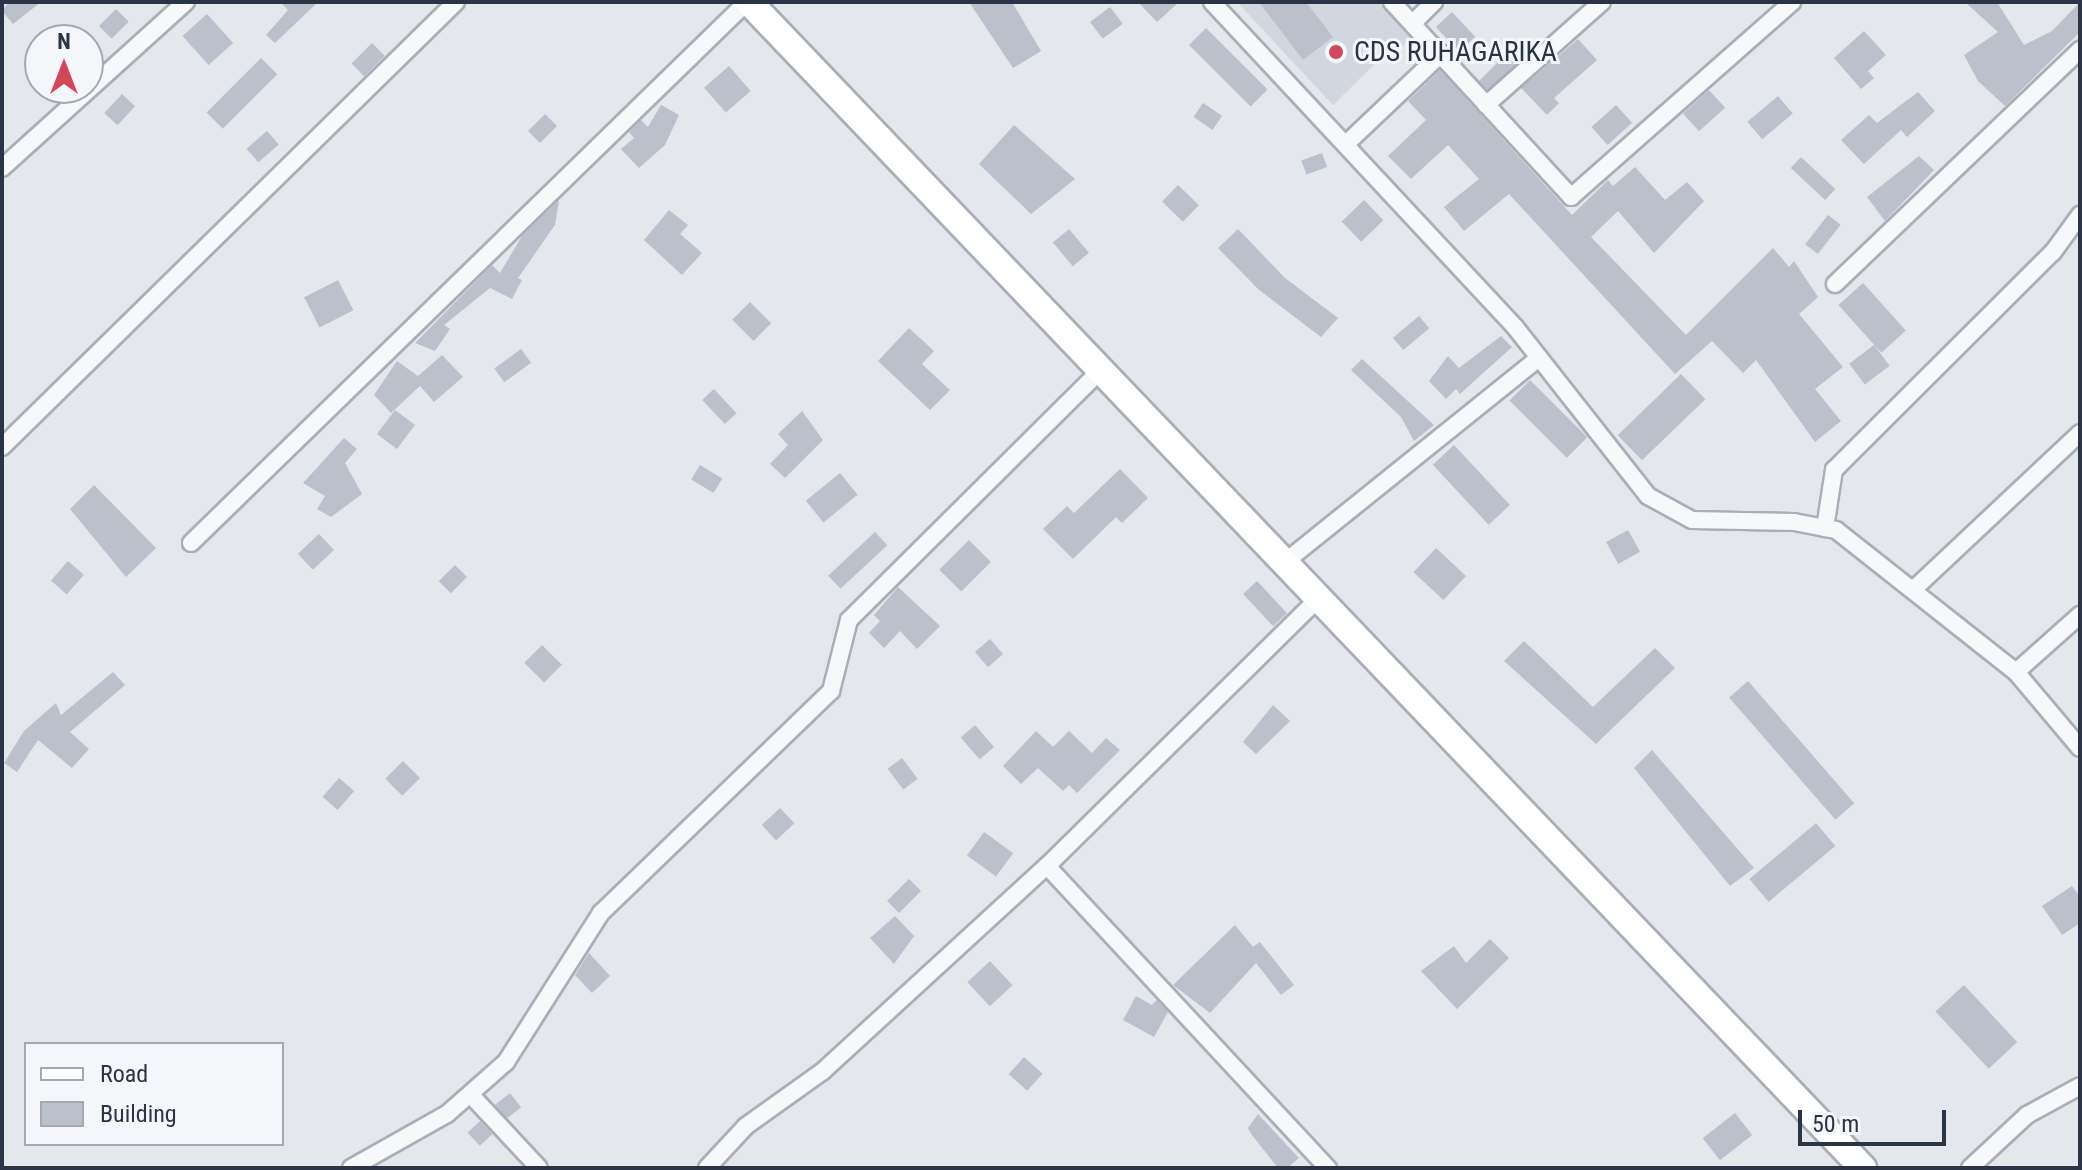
<!DOCTYPE html>
<style>
body{margin:0}
#map{position:relative;width:2082px;height:1170px;overflow:hidden;background:#e4e7ec;font-family:"Roboto Condensed",sans-serif}
div>[style]{position:absolute}
[style*='--x']{left:calc(var(--x)*1px);top:calc(var(--y)*1px);width:calc(var(--w)*1px);rotate:calc(var(--a)*1deg)}
.built>*{inset:0;background:#d2d6de}
.building>*{inset:0;background:#bbc0ca;transform-origin:0 0}
.roads{filter:drop-shadow(2px 0 #a9aeb7) drop-shadow(-2px 0 #a9aeb7) drop-shadow(0 2px #a9aeb7) drop-shadow(0 -2px #a9aeb7)}
.street>*{height:16px;margin:-8px;padding:0 8px;transform-origin:8px;border-radius:8px;background:#f7f8fa}
.primary>*{height:26px;margin:-13px;padding:0 13px;transform-origin:13px;border-radius:13px;background:#fff}
.dots>*{width:22px;height:22px;translate:-50% -50%;box-sizing:border-box;border:4px solid #f4f6f9;border-radius:50%}
span{translate:-50% -50%;white-space:nowrap;text-align:center;line-height:1.15;-webkit-text-stroke:6px #f4f6f9;paint-order:stroke}
.poi-label{font-size:28px;color:#2b3445}
.left{translate:0 -50%;text-align:left}
.frame{position:absolute;inset:0;border:4px solid #2b3445;pointer-events:none}
.legend{position:absolute;left:24px;top:1042px;width:260px;height:104px;box-sizing:border-box;background:#f4f6f9;border:2px solid #a4a8b1;margin:0;padding:10px 14px;list-style:none;font-size:24px;color:#2b3445}
.legend li{display:flex;align-items:center;gap:16px;height:40px}
.legend b{width:40px;border:2px solid #a4a8b1}
.north{position:absolute;left:24px;top:24px;width:80px;height:80px;box-sizing:border-box;background:#f4f6f9;border:2px solid #a4a8b1;border-radius:50%;rotate:0deg;font-size:22px;font-weight:700;line-height:32px;text-align:center;color:#2b3445}
.north::after{content:'';display:block;margin:auto;width:28px;height:36px;background:#d1495b;clip-path:polygon(50% 0,100% 100%,50% 72%,0 100%)}
.scale{position:absolute;left:1798px;top:1110px;width:148px;height:36px;box-sizing:border-box;border:4px solid #2b3445;border-top:0;padding-left:10px;font-size:24px;line-height:28px;white-space:nowrap;color:#2b3445;-webkit-text-stroke:6px #f4f6f9;paint-order:stroke}
</style>
<div id="map">
<div class="built">
<i style="clip-path:polygon(1237px 2px,1379px 2px,1410px 38px,1401px 48px,1394px 45px,1333px 105px)"></i>
</div>
<div class="building">
<i style="clip-path:polygon(9px 2px,41px 2px,13px 24px,2px 11px)"></i>
<i style="clip-path:polygon(280px 2px,318px 2px,275px 43px,266px 35px,288px 10px)"></i>
<i style="clip-path:polygon(969px 2px,1012px 2px,1041px 51px,1013px 68px)"></i>
<i style="clip-path:polygon(1138px 2px,1179px 2px,1157px 22px)"></i>
<i style="clip-path:polygon(1259px 2px,1306px 2px,1333px 37px,1303px 60px)"></i>
<i style="clip-path:polygon(1965px 2px,1997px 2px,2024px 45px,2052px 31px,2080px 2px,2080px 32px,2005px 106px,1978px 81px,1964px 55px,1998px 32px)"></i>
<i style="left:1110px;top:7px;width:21px;height:25px;rotate:53deg"></i>
<i style="left:116px;top:9px;width:18px;height:24px;rotate:45deg"></i>
<i style="left:1452px;top:12px;width:34px;height:22px;rotate:47deg"></i>
<i style="left:207px;top:14px;width:39px;height:33px;rotate:48deg"></i>
<i style="left:1206px;top:28px;width:87px;height:24px;rotate:45deg"></i>
<i style="clip-path:polygon(1864px 31px,1886px 55px,1868px 71px,1874px 78px,1861px 89px,1834px 58px)"></i>
<i style="clip-path:polygon(1578px 39px,1597px 60px,1554px 98px,1559px 103px,1547px 115px,1521px 88px)"></i>
<i style="left:372px;top:43px;width:18px;height:29px;rotate:45deg"></i>
<i style="left:1512px;top:48px;width:14px;height:47px;rotate:45deg"></i>
<i style="left:261px;top:58px;width:23px;height:77px;rotate:45deg"></i>
<i style="left:729px;top:66px;width:33px;height:33px;rotate:49deg"></i>
<i style="clip-path:polygon(1440px 70px,1572px 215px,1608px 180px,1613px 186px,1635px 167px,1665px 200px,1687px 182px,1704px 201px,1654px 253px,1618px 211px,1591px 237px,1686px 335px,1773px 248px,1789px 267px,1794px 261px,1818px 297px,1799px 314px,1843px 367px,1815px 389px,1841px 421px,1815px 442px,1756px 360px,1743px 373px,1712px 341px,1675px 374px,1509px 194px,1464px 231px,1444px 207px,1479px 179px,1448px 145px,1411px 179px,1388px 156px,1426px 120px,1408px 101px)"></i>
<i style="left:1709px;top:90px;width:24px;height:35px;rotate:48deg"></i>
<i style="clip-path:polygon(1918px 92px,1935px 111px,1907px 137px,1901px 130px,1864px 164px,1841px 140px,1869px 115px,1877px 123px)"></i>
<i style="left:122px;top:94px;width:18px;height:26px;rotate:43deg"></i>
<i style="left:1778px;top:96px;width:23px;height:40px;rotate:50deg"></i>
<i style="left:1203px;top:103px;width:23px;height:17px;rotate:34deg"></i>
<i style="clip-path:polygon(661px 105px,679px 115px,665px 145px,639px 168px,621px 149px,634px 138px,629px 132px,641px 120px,648px 127px)"></i>
<i style="left:1616px;top:105px;width:24px;height:33px;rotate:48deg"></i>
<i style="left:545px;top:114px;width:17px;height:24px;rotate:45deg"></i>
<i style="clip-path:polygon(1014px 125px,1075px 179px,1031px 214px,979px 164px)"></i>
<i style="left:267px;top:131px;width:18px;height:27px;rotate:49deg"></i>
<i style="left:1322px;top:153px;width:15px;height:22px;rotate:70deg"></i>
<i style="clip-path:polygon(1919px 156px,1934px 170px,1885px 221px,1867px 197px)"></i>
<i style="left:1801px;top:157px;width:47px;height:15px;rotate:43deg"></i>
<i style="left:1178px;top:185px;width:29px;height:23px;rotate:44deg"></i>
<i style="clip-path:polygon(559px 200px,555px 225px,518px 278px,522px 280px,512px 299px,490px 288px,444px 325px,450px 329px,435px 351px,415px 343px,492px 265px,500px 273px,522px 236px)"></i>
<i style="left:1364px;top:200px;width:28px;height:31px;rotate:46deg"></i>
<i style="clip-path:polygon(669px 210px,688px 225px,680px 234px,702px 253px,682px 275px,644px 240px)"></i>
<i style="left:1828px;top:215px;width:16px;height:37px;rotate:38deg"></i>
<i style="left:1069px;top:229px;width:31px;height:21px;rotate:50deg"></i>
<i style="clip-path:polygon(1238px 229px,1285px 278px,1338px 318px,1321px 337px,1258px 289px,1218px 248px)"></i>
<i style="left:338px;top:280px;width:34px;height:38px;rotate:63deg"></i>
<i style="left:1863px;top:283px;width:64px;height:33px;rotate:48deg"></i>
<i style="left:750px;top:302px;width:30px;height:25px;rotate:45deg"></i>
<i style="left:1419px;top:316px;width:16px;height:34px;rotate:50deg"></i>
<i style="clip-path:polygon(909px 328px,934px 351px,922px 364px,950px 390px,930px 410px,878px 361px)"></i>
<i style="clip-path:polygon(1501px 336px,1512px 347px,1460px 394px,1456px 389px,1446px 399px,1429px 381px,1448px 356px,1459px 368px)"></i>
<i style="left:1874px;top:345px;width:26px;height:31px;rotate:53deg"></i>
<i style="left:521px;top:349px;width:17px;height:33px;rotate:54deg"></i>
<i style="clip-path:polygon(442px 355px,463px 377px,434px 402px,420px 386px,391px 413px,374px 395px,397px 361px,418px 376px)"></i>
<i style="clip-path:polygon(1362px 359px,1434px 425px,1414px 441px,1401px 417px,1351px 370px)"></i>
<i style="left:1681px;top:374px;width:35px;height:88px;rotate:46deg"></i>
<i style="left:1530px;top:380px;width:81px;height:29px;rotate:45deg"></i>
<i style="left:714px;top:389px;width:33px;height:16px;rotate:47deg"></i>
<i style="left:395px;top:410px;width:25px;height:30px;rotate:37deg"></i>
<i style="clip-path:polygon(802px 411px,823px 440px,785px 478px,770px 464px,788px 445px,778px 434px)"></i>
<i style="clip-path:polygon(344px 438px,357px 449px,345px 463px,362px 494px,331px 517px,317px 509px,325px 496px,303px 483px)"></i>
<i style="left:1454px;top:445px;width:82px;height:29px;rotate:47deg"></i>
<i style="left:700px;top:465px;width:26px;height:17px;rotate:31deg"></i>
<i style="clip-path:polygon(1120px 469px,1148px 498px,1122px 523px,1116px 517px,1073px 559px,1043px 529px,1067px 506px,1074px 513px)"></i>
<i style="left:840px;top:473px;width:28px;height:44px;rotate:51deg"></i>
<i style="clip-path:polygon(94px 485px,156px 548px,126px 577px,70px 509px)"></i>
<i style="left:1628px;top:530px;width:25px;height:25px;rotate:61deg"></i>
<i style="left:875px;top:532px;width:18px;height:64px;rotate:47deg"></i>
<i style="left:319px;top:534px;width:22px;height:29px;rotate:47deg"></i>
<i style="left:969px;top:540px;width:31px;height:42px;rotate:45deg"></i>
<i style="left:1436px;top:548px;width:41px;height:33px;rotate:43deg"></i>
<i style="left:68px;top:561px;width:21px;height:26px;rotate:41deg"></i>
<i style="left:455px;top:565px;width:17px;height:23px;rotate:45deg"></i>
<i style="left:1257px;top:581px;width:44px;height:19px;rotate:47deg"></i>
<i style="clip-path:polygon(898px 587px,940px 626px,917px 649px,900px 631px,884px 648px,869px 633px,880px 621px,874px 615px)"></i>
<i style="left:990px;top:639px;width:20px;height:20px;rotate:49deg"></i>
<i style="clip-path:polygon(1524px 641px,1593px 707px,1655px 648px,1675px 668px,1596px 744px,1504px 661px)"></i>
<i style="left:542px;top:645px;width:28px;height:25px;rotate:45deg"></i>
<i style="clip-path:polygon(113px 672px,125px 685px,70px 732px,89px 749px,72px 768px,38px 740px,17px 772px,4px 763px,24px 731px,56px 703px,61px 715px)"></i>
<i style="left:1748px;top:681px;width:162px;height:25px;rotate:49deg"></i>
<i style="clip-path:polygon(1273px 705px,1290px 721px,1256px 754px,1243px 742px)"></i>
<i style="left:975px;top:725px;width:29px;height:19px;rotate:49deg"></i>
<i style="clip-path:polygon(1036px 731px,1053px 747px,1069px 731px,1092px 753px,1106px 738px,1120px 750px,1077px 793px,1069px 785px,1063px 791px,1038px 768px,1021px 784px,1003px 766px)"></i>
<i style="clip-path:polygon(1652px 750px,1754px 868px,1730px 886px,1634px 768px)"></i>
<i style="left:902px;top:758px;width:26px;height:18px;rotate:53deg"></i>
<i style="left:403px;top:761px;width:24px;height:25px;rotate:45deg"></i>
<i style="left:339px;top:778px;width:20px;height:25px;rotate:41deg"></i>
<i style="left:780px;top:808px;width:21px;height:25px;rotate:47deg"></i>
<i style="left:1816px;top:823px;width:30px;height:87px;rotate:50deg"></i>
<i style="left:984px;top:832px;width:36px;height:29px;rotate:36deg"></i>
<i style="left:909px;top:879px;width:17px;height:31px;rotate:45deg"></i>
<i style="clip-path:polygon(2072px 886px,2080px 897px,2080px 923px,2062px 935px,2042px 906px)"></i>
<i style="clip-path:polygon(895px 916px,914px 936px,894px 964px,870px 938px)"></i>
<i style="clip-path:polygon(1235px 925px,1253px 947px,1260px 942px,1294px 985px,1281px 995px,1256px 963px,1210px 1013px,1173px 985px)"></i>
<i style="clip-path:polygon(1490px 939px,1509px 958px,1457px 1009px,1421px 971px,1454px 946px,1466px 963px)"></i>
<i style="clip-path:polygon(589px 953px,610px 976px,592px 993px,575px 975px)"></i>
<i style="left:990px;top:961px;width:33px;height:31px;rotate:47deg"></i>
<i style="left:1964px;top:985px;width:78px;height:39px;rotate:47deg"></i>
<i style="clip-path:polygon(1136px 996px,1152px 1005px,1157px 1000px,1168px 1012px,1154px 1037px,1123px 1020px)"></i>
<i style="left:1024px;top:1057px;width:25px;height:23px;rotate:42deg"></i>
<i style="left:510px;top:1093px;width:18px;height:19px;rotate:52deg"></i>
<i style="left:1735px;top:1113px;width:28px;height:41px;rotate:52deg"></i>
<i style="clip-path:polygon(1258px 1114px,1299px 1158px,1287px 1168px,1278px 1168px,1252px 1135px,1248px 1128px)"></i>
<i style="left:480px;top:1121px;width:18px;height:17px;rotate:47deg"></i>
</div>
<div class="roads">
<div class="street">
<i style="--x:1212;--y:2;--w:444;--a:47"></i>
<i style="--x:1515;--y:327;--w:215;--a:51.8"></i>
<i style="--x:1648;--y:496;--w:50;--a:28.6"></i>
<i style="--x:1692;--y:520;--w:102;--a:1.1"></i>
<i style="--x:1794;--y:522;--w:43;--a:10.8"></i>
<i style="--x:1836;--y:530;--w:229;--a:38.3"></i>
<i style="--x:2016;--y:672;--w:99;--a:49.9"></i>
<i style="--x:1392;--y:2;--w:265;--a:47.4"></i>
<i style="--x:1571;--y:197;--w:295;--a:-41.4"></i>
<i style="--x:1413;--y:23;--w:30;--a:-45"></i>
<i style="--x:1486;--y:105;--w:155;--a:-41.6"></i>
<i style="--x:1346;--y:144;--w:132;--a:-43.5"></i>
<i style="--x:2;--y:168;--w:248;--a:-42.1"></i>
<i style="--x:1835;--y:284;--w:339;--a:-43.7"></i>
<i style="--x:2;--y:447;--w:636;--a:-44.43"></i>
<i style="--x:1825;--y:528;--w:59;--a:-81.2"></i>
<i style="--x:1834;--y:470;--w:309;--a:-44.9"></i>
<i style="--x:2053;--y:252;--w:46;--a:-53.9"></i>
<i style="--x:191;--y:543;--w:776;--a:-44.22"></i>
<i style="--x:1285;--y:562;--w:326;--a:-38.8"></i>
<i style="--x:1915;--y:588;--w:226;--a:-43.2"></i>
<i style="--x:2016;--y:672;--w:86;--a:-41.7"></i>
<i style="--x:1047;--y:866;--w:413;--a:47.1"></i>
<i style="--x:470;--y:1094;--w:101;--a:47"></i>
<i style="--x:351;--y:1168;--w:110;--a:-29.4"></i>
<i style="--x:447;--y:1114;--w:79;--a:-41.4"></i>
<i style="--x:506;--y:1062;--w:177;--a:-57.5"></i>
<i style="--x:601;--y:913;--w:320;--a:-44"></i>
<i style="--x:831;--y:691;--w:73;--a:-75.8"></i>
<i style="--x:849;--y:620;--w:355;--a:-44.8"></i>
<i style="--x:707;--y:1168;--w:57;--a:-47.1"></i>
<i style="--x:746;--y:1126;--w:95;--a:-35.5"></i>
<i style="--x:823;--y:1071;--w:304;--a:-42.5"></i>
<i style="--x:1047;--y:866;--w:383;--a:-44.6"></i>
<i style="--x:1970;--y:1168;--w:78;--a:-42.9"></i>
<i style="--x:2027;--y:1115;--w:60;--a:-28.7"></i>
</div>
<div class="primary">
<i style="--x:749;--y:2;--w:1613;--a:46.31"></i>
</div>
</div>
<div class="dots">
<i style="left:1336px;top:52px;background:#d1495b"></i>
</div>
<div class="poi-label">
<span class="left" style="left:1354px;top:52px">CDS RUHAGARIKA</span>
</div>
<div class="frame"></div>
<ul class="legend">
<li><b style="height:10px;background:#fff"></b>Road</li>
<li><b style="height:22px;background:#bbc0ca"></b>Building</li>
</ul>
<div class="north">N</div>
<div class="scale">50 m</div>
</div>
